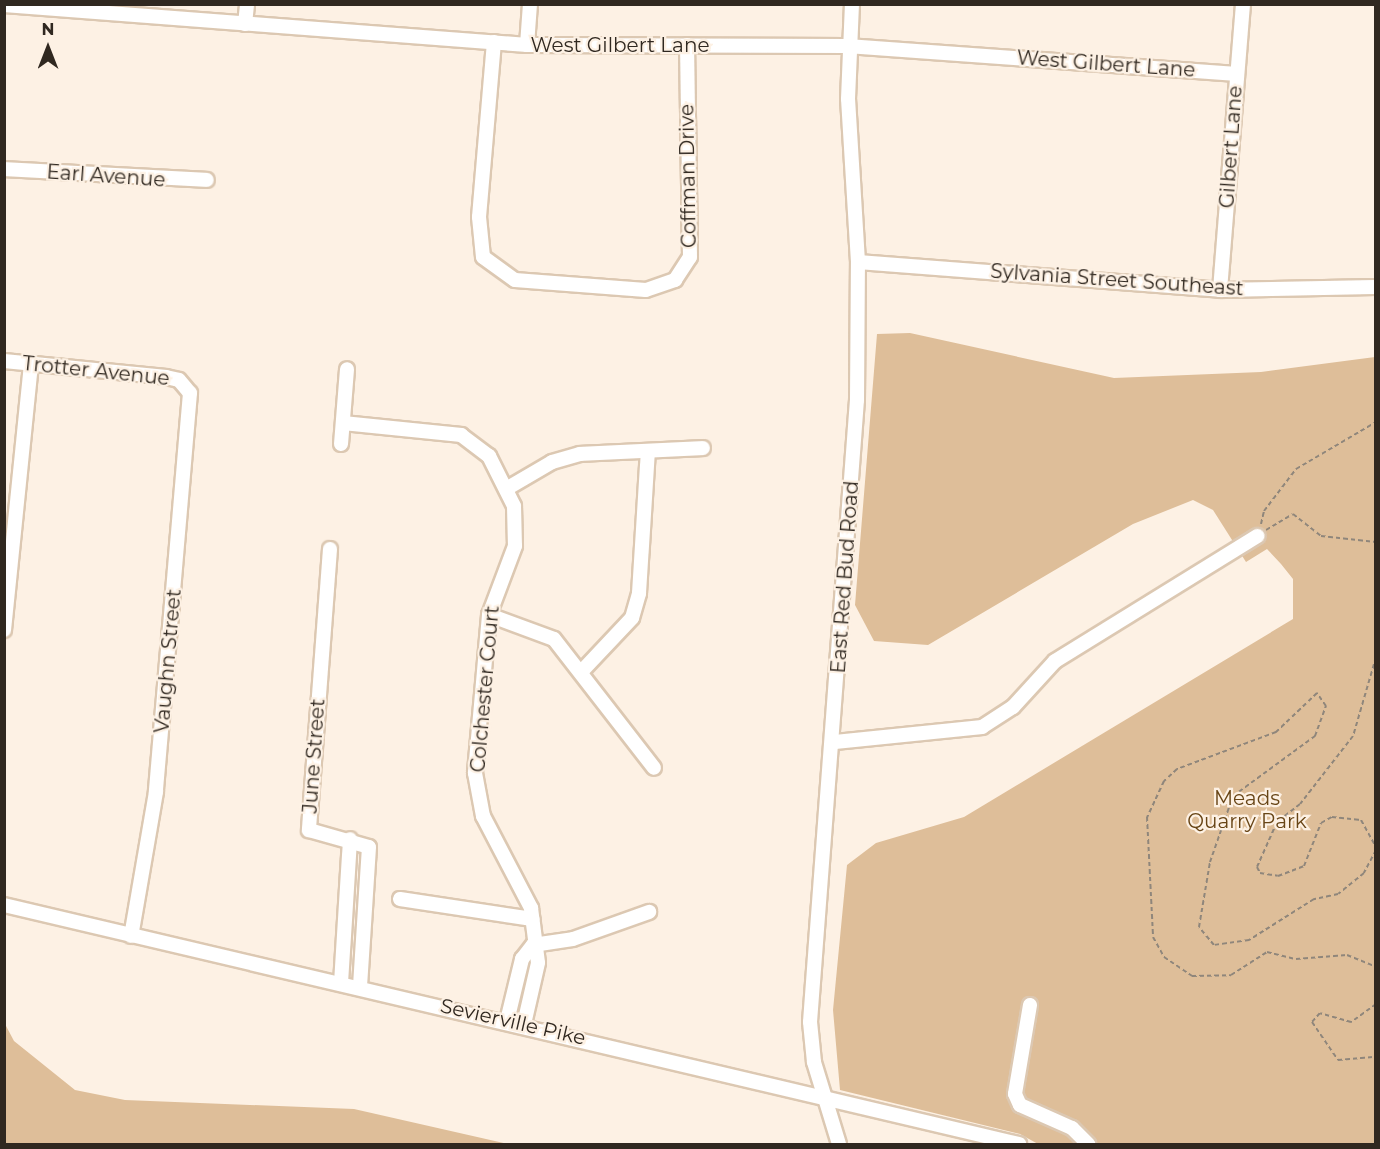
<!DOCTYPE html>
<style>
body{margin:0}
#map{position:relative;width:1380px;height:1149px;overflow:hidden;background:#fdf1e4;font-family:Montserrat,sans-serif}
div>[style]{position:absolute}
[style*='--x']{left:calc(var(--x)*1px);top:calc(var(--y)*1px);width:calc(var(--w)*1px);rotate:calc(var(--a)*1deg)}
.green>*{inset:0;background:#debe99}
.path>*{height:2px;margin-top:-1px;transform-origin:0;background:repeating-linear-gradient(90deg,#8f867b 0 4.5px,transparent 0 7.5px)}
.roads{filter:drop-shadow(2px 0 #dcc8b2) drop-shadow(-2px 0 #dcc8b2) drop-shadow(0 2px #dcc8b2) drop-shadow(0 -2px #dcc8b2)}
.minor>*{height:14px;margin:-7px;padding:0 7px;transform-origin:7px;border-radius:7px;background:#fff}
span{translate:-50% -50%;white-space:nowrap;text-align:center;line-height:1.15;-webkit-text-stroke:4.5px #fdf1e4;paint-order:stroke}
.street-label{font-size:20px;color:#302820}
.park-label{font-size:20px;color:#684516}
.frame{position:absolute;inset:0;border:6px solid #302820;pointer-events:none}
.north{position:absolute;left:18px;top:18px;width:60px;height:60px;-webkit-text-stroke:4px #fdf1e4;paint-order:stroke;rotate:0deg;font-size:16px;font-weight:700;line-height:24px;text-align:center;color:#302820}
.north::after{content:'';display:block;margin:auto;width:21px;height:27px;background:#302820;clip-path:polygon(50% 0,100% 100%,50% 72%,0 100%)}
</style>
<div id="map">
<div class="green">
<i style="clip-path:polygon(910px 333px,1114px 378px,1261px 372px,1375px 357px,1375px 1144px,1038px 1144px,1020px 1134px,840px 1090px,833px 1010px,847px 865px,876px 843px,964px 817px,1293px 619px,1293px 579px,1281px 564px,1267px 549px,1246px 562px,1213px 510px,1193px 500px,1133px 524px,928px 645px,874px 641px,855px 605px,877px 334px)"></i>
<i style="clip-path:polygon(5px 1024px,14px 1041px,75px 1090px,125px 1100px,354px 1109px,508px 1144px,5px 1144px)"></i>
</div>
<div class="path">
<i style="--x:1261;--y:524;--w:13;--a:-77"></i>
<i style="--x:1264;--y:511;--w:53;--a:-52.7"></i>
<i style="--x:1296;--y:469;--w:93;--a:-30.4"></i>
<i style="--x:1266;--y:530;--w:31;--a:-31"></i>
<i style="--x:1293;--y:514;--w:36;--a:38"></i>
<i style="--x:1321;--y:536;--w:55;--a:6.2"></i>
<i style="--x:1376;--y:657;--w:82;--a:106.2"></i>
<i style="--x:1353;--y:736;--w:86;--a:127.9"></i>
<i style="--x:1300;--y:804;--w:29;--a:142"></i>
<i style="--x:1277;--y:822;--w:49;--a:114"></i>
<i style="--x:1257;--y:867;--w:7;--a:63"></i>
<i style="--x:1260;--y:873;--w:18;--a:9"></i>
<i style="--x:1278;--y:876;--w:28;--a:-21"></i>
<i style="--x:1304;--y:866;--w:46;--a:-68.4"></i>
<i style="--x:1321;--y:823;--w:13;--a:-29"></i>
<i style="--x:1332;--y:817;--w:29;--a:6"></i>
<i style="--x:1361;--y:820;--w:31;--a:61"></i>
<i style="--x:1376;--y:850;--w:26;--a:118"></i>
<i style="--x:1364;--y:873;--w:33;--a:141"></i>
<i style="--x:1338;--y:894;--w:25;--a:168"></i>
<i style="--x:1314;--y:899;--w:77;--a:147.8"></i>
<i style="--x:1249;--y:940;--w:35;--a:172"></i>
<i style="--x:1214;--y:945;--w:23;--a:-130"></i>
<i style="--x:1199;--y:927;--w:66;--a:-80.4"></i>
<i style="--x:1210;--y:862;--w:70;--a:-70.8"></i>
<i style="--x:1233;--y:796;--w:102;--a:-36.2"></i>
<i style="--x:1315;--y:736;--w:32;--a:-70"></i>
<i style="--x:1326;--y:706;--w:16;--a:-125"></i>
<i style="--x:1317;--y:693;--w:57;--a:136.4"></i>
<i style="--x:1276;--y:732;--w:106;--a:159.5"></i>
<i style="--x:1177;--y:769;--w:18;--a:137"></i>
<i style="--x:1164;--y:781;--w:40;--a:115"></i>
<i style="--x:1147;--y:817;--w:120;--a:87.1"></i>
<i style="--x:1153;--y:937;--w:23;--a:61"></i>
<i style="--x:1164;--y:957;--w:34;--a:34"></i>
<i style="--x:1192;--y:976;--w:39;--a:-1"></i>
<i style="--x:1231;--y:975;--w:43;--a:-32.6"></i>
<i style="--x:1267;--y:952;--w:30;--a:14"></i>
<i style="--x:1296;--y:959;--w:51;--a:-4.5"></i>
<i style="--x:1347;--y:955;--w:31;--a:22"></i>
<i style="--x:1376;--y:1004;--w:31;--a:144"></i>
<i style="--x:1351;--y:1022;--w:32;--a:-164"></i>
<i style="--x:1320;--y:1013;--w:12;--a:132"></i>
<i style="--x:1312;--y:1022;--w:46;--a:55.6"></i>
<i style="--x:1338;--y:1060;--w:38;--a:-5"></i>
</div>
<div class="roads">
<div class="minor">
<i style="--x:4;--y:5;--w:525;--a:4.37"></i>
<i style="--x:527;--y:45;--w:320;--a:0.2"></i>
<i style="--x:847;--y:46;--w:391;--a:4.1"></i>
<i style="--x:245;--y:24;--w:20;--a:-84"></i>
<i style="--x:494;--y:42;--w:176;--a:94.9"></i>
<i style="--x:479;--y:217;--w:40;--a:84.3"></i>
<i style="--x:483;--y:257;--w:39;--a:36"></i>
<i style="--x:515;--y:280;--w:131;--a:4.4"></i>
<i style="--x:646;--y:290;--w:31;--a:-19"></i>
<i style="--x:675;--y:280;--w:27;--a:-57"></i>
<i style="--x:690;--y:257;--w:212;--a:-90.8"></i>
<i style="--x:527;--y:45;--w:41;--a:-85.8"></i>
<i style="--x:4;--y:169;--w:203;--a:3.1"></i>
<i style="--x:858;--y:262;--w:363;--a:4.4"></i>
<i style="--x:1220;--y:290;--w:156;--a:-1.1"></i>
<i style="--x:1220;--y:290;--w:287;--a:-85.4"></i>
<i style="--x:4;--y:361;--w:163;--a:5.6"></i>
<i style="--x:166;--y:377;--w:13;--a:13"></i>
<i style="--x:179;--y:380;--w:17;--a:50"></i>
<i style="--x:190;--y:393;--w:400;--a:94.9"></i>
<i style="--x:156;--y:792;--w:146;--a:99.8"></i>
<i style="--x:343;--y:423;--w:119;--a:5.8"></i>
<i style="--x:461;--y:435;--w:35;--a:37"></i>
<i style="--x:489;--y:456;--w:56;--a:63.4"></i>
<i style="--x:514;--y:506;--w:40;--a:88.6"></i>
<i style="--x:515;--y:546;--w:74;--a:110.6"></i>
<i style="--x:489;--y:615;--w:159;--a:95.1"></i>
<i style="--x:475;--y:773;--w:44;--a:79.5"></i>
<i style="--x:483;--y:816;--w:104;--a:62.4"></i>
<i style="--x:531;--y:908;--w:55;--a:82.7"></i>
<i style="--x:538;--y:963;--w:63;--a:102.9"></i>
<i style="--x:341;--y:444;--w:75;--a:-85.4"></i>
<i style="--x:506;--y:489;--w:53;--a:-30.4"></i>
<i style="--x:552;--y:462;--w:29;--a:-16"></i>
<i style="--x:580;--y:454;--w:123;--a:-2.8"></i>
<i style="--x:330;--y:549;--w:282;--a:94.3"></i>
<i style="--x:309;--y:830;--w:62;--a:15.8"></i>
<i style="--x:369;--y:847;--w:141;--a:93.7"></i>
<i style="--x:489;--y:615;--w:69;--a:20.3"></i>
<i style="--x:554;--y:639;--w:163;--a:52.2"></i>
<i style="--x:4;--y:630;--w:267;--a:-84.2"></i>
<i style="--x:582;--y:671;--w:73;--a:-46.7"></i>
<i style="--x:632;--y:618;--w:26;--a:-74"></i>
<i style="--x:639;--y:593;--w:142;--a:-86.4"></i>
<i style="--x:835;--y:742;--w:148;--a:-5.8"></i>
<i style="--x:982;--y:727;--w:37;--a:-33"></i>
<i style="--x:1013;--y:707;--w:62;--a:-47.6"></i>
<i style="--x:1055;--y:661;--w:238;--a:-31.7"></i>
<i style="--x:400;--y:899;--w:134;--a:8.6"></i>
<i style="--x:4;--y:905;--w:1043;--a:13.25"></i>
<i style="--x:533;--y:945;--w:40;--a:-8.5"></i>
<i style="--x:573;--y:939;--w:81;--a:-19.6"></i>
<i style="--x:341;--y:983;--w:144;--a:-86.4"></i>
<i style="--x:1030;--y:1005;--w:90;--a:99.6"></i>
<i style="--x:1015;--y:1094;--w:12;--a:66"></i>
<i style="--x:1020;--y:1105;--w:57;--a:23.9"></i>
<i style="--x:1072;--y:1128;--w:23;--a:45"></i>
<i style="--x:507;--y:1021;--w:64;--a:-76.4"></i>
<i style="--x:522;--y:959;--w:18;--a:-52"></i>
<i style="--x:839;--y:1144;--w:86;--a:-107"></i>
<i style="--x:814;--y:1062;--w:40;--a:-95.7"></i>
<i style="--x:810;--y:1022;--w:624;--a:-85.68"></i>
<i style="--x:857;--y:400;--w:138;--a:-89.6"></i>
<i style="--x:858;--y:262;--w:163;--a:-93.5"></i>
<i style="--x:848;--y:99;--w:95;--a:-87.6"></i>
</div>
</div>
<div class="street-label">
<span style="left:620px;top:45px">West Gilbert Lane</span>
<span style="left:1106px;top:64px;rotate:4deg">West Gilbert Lane</span>
<span style="left:1231px;top:147px;rotate:-86deg">Gilbert Lane</span>
<span style="left:106px;top:176px;rotate:4deg">Earl Avenue</span>
<span style="left:688px;top:176px;rotate:-91deg">Coffman Drive</span>
<span style="left:1117px;top:280px;rotate:4deg">Sylvania Street Southeast</span>
<span style="left:96px;top:371px;rotate:6deg">Trotter Avenue</span>
<span style="left:845px;top:577px;rotate:-86deg">East Red Bud Road</span>
<span style="left:168px;top:661px;rotate:-85deg">Vaughn Street</span>
<span style="left:485px;top:689px;rotate:-85deg">Colchester Court</span>
<span style="left:314px;top:756px;rotate:-86deg">June Street</span>
<span style="left:513px;top:1022px;rotate:13deg">Sevierville Pike</span>
</div>
<div class="park-label">
<span style="left:1247px;top:810px">Meads<br>Quarry Park</span>
</div>
<div class="frame"></div>
<div class="north">N</div>
</div>
